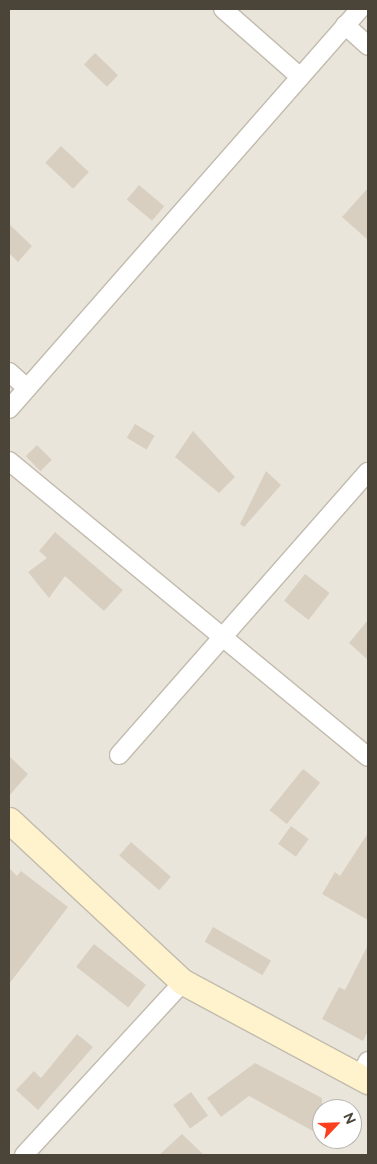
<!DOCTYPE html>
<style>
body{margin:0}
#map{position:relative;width:377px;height:1164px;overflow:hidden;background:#f6f3ec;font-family:Raleway,sans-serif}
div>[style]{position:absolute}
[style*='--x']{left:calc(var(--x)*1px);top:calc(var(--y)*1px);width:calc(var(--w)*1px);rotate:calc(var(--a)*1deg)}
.residential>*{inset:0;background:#eae5da}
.building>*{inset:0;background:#d8cfc1;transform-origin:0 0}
.roads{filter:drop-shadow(1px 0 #c2bbae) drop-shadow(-1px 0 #c2bbae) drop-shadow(0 1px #c2bbae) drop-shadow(0 -1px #c2bbae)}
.street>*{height:18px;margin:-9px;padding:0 9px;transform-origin:9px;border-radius:9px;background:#fff}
.secondary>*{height:25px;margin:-12.5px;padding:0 12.5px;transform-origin:12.5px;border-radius:12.5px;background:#fff3cd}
span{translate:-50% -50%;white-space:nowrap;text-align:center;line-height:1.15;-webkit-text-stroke:4.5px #fff;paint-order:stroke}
.frame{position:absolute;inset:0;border:10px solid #4b4439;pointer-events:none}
.north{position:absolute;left:312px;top:1099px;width:50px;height:50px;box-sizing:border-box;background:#fff;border:1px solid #b7b4b0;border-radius:50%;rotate:66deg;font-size:14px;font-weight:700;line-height:20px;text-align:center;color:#4b4439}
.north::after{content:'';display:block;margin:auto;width:18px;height:22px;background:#fc3f1d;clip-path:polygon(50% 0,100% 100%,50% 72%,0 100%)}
</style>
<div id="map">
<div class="residential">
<i style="clip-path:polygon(evenodd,9px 9px,368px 9px,368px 1155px,9px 1155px,9px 9px,322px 1109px,352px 1109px,352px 1139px,322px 1139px,322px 1109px)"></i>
</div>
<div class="building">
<i style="left:95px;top:53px;width:32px;height:16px;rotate:44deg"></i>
<i style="left:61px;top:146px;width:38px;height:23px;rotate:43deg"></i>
<i style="left:139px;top:185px;width:33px;height:19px;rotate:40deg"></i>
<i style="clip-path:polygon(368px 188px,368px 240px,342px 217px)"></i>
<i style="clip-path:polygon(9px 224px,32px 246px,18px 262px,9px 253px)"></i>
<i style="left:135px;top:424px;width:23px;height:16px;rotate:31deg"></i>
<i style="clip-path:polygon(193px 431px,235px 477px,219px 493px,175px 457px)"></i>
<i style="left:37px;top:445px;width:21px;height:16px;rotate:45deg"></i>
<i style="clip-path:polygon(266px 471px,281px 485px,244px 527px,240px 524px)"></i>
<i style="clip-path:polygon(55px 532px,123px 590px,104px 611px,65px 576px,49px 598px,28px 572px,47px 558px,39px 551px)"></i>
<i style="left:305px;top:574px;width:31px;height:34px;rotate:38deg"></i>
<i style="clip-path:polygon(368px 620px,368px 660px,349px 643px)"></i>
<i style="clip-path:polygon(9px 756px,28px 774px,9px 796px)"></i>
<i style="left:303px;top:769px;width:22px;height:53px;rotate:39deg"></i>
<i style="left:291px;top:826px;width:22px;height:22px;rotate:36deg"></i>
<i style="clip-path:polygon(368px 833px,368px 920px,322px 894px,335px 872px,340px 876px)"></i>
<i style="left:131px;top:842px;width:53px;height:18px;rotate:41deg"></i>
<i style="clip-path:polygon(9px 868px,17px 876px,21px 871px,68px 907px,9px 984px)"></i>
<i style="left:213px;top:927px;width:67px;height:17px;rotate:30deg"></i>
<i style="left:94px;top:944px;width:66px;height:29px;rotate:38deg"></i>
<i style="clip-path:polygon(368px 945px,368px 1031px,363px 1041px,322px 1019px,339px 987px,345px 990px)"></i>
<i style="clip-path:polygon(77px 1034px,93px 1047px,38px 1110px,16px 1090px,34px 1071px,41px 1078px)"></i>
<i style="clip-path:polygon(255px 1063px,322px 1098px,322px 1136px,249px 1096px,221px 1117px,207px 1098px)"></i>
<i style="left:191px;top:1092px;width:29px;height:22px;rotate:54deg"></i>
<i style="clip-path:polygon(182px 1134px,204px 1155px,159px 1155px)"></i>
</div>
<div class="roads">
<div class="street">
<i style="--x:223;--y:9;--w:103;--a:41.4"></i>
<i style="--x:345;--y:25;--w:31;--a:42"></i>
<i style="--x:9;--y:372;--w:24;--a:42"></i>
<i style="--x:9;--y:409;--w:532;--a:-48.73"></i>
<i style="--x:9;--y:461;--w:465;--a:39.5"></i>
<i style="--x:119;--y:755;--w:377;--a:-48.7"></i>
<i style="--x:360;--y:1076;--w:17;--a:-62"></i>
<i style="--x:24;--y:1155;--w:235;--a:-47.4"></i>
</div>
<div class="secondary">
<i style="--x:9;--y:820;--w:238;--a:43"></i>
<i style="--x:183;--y:982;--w:210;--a:28.2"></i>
</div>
</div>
<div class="frame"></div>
<div class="north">N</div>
</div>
